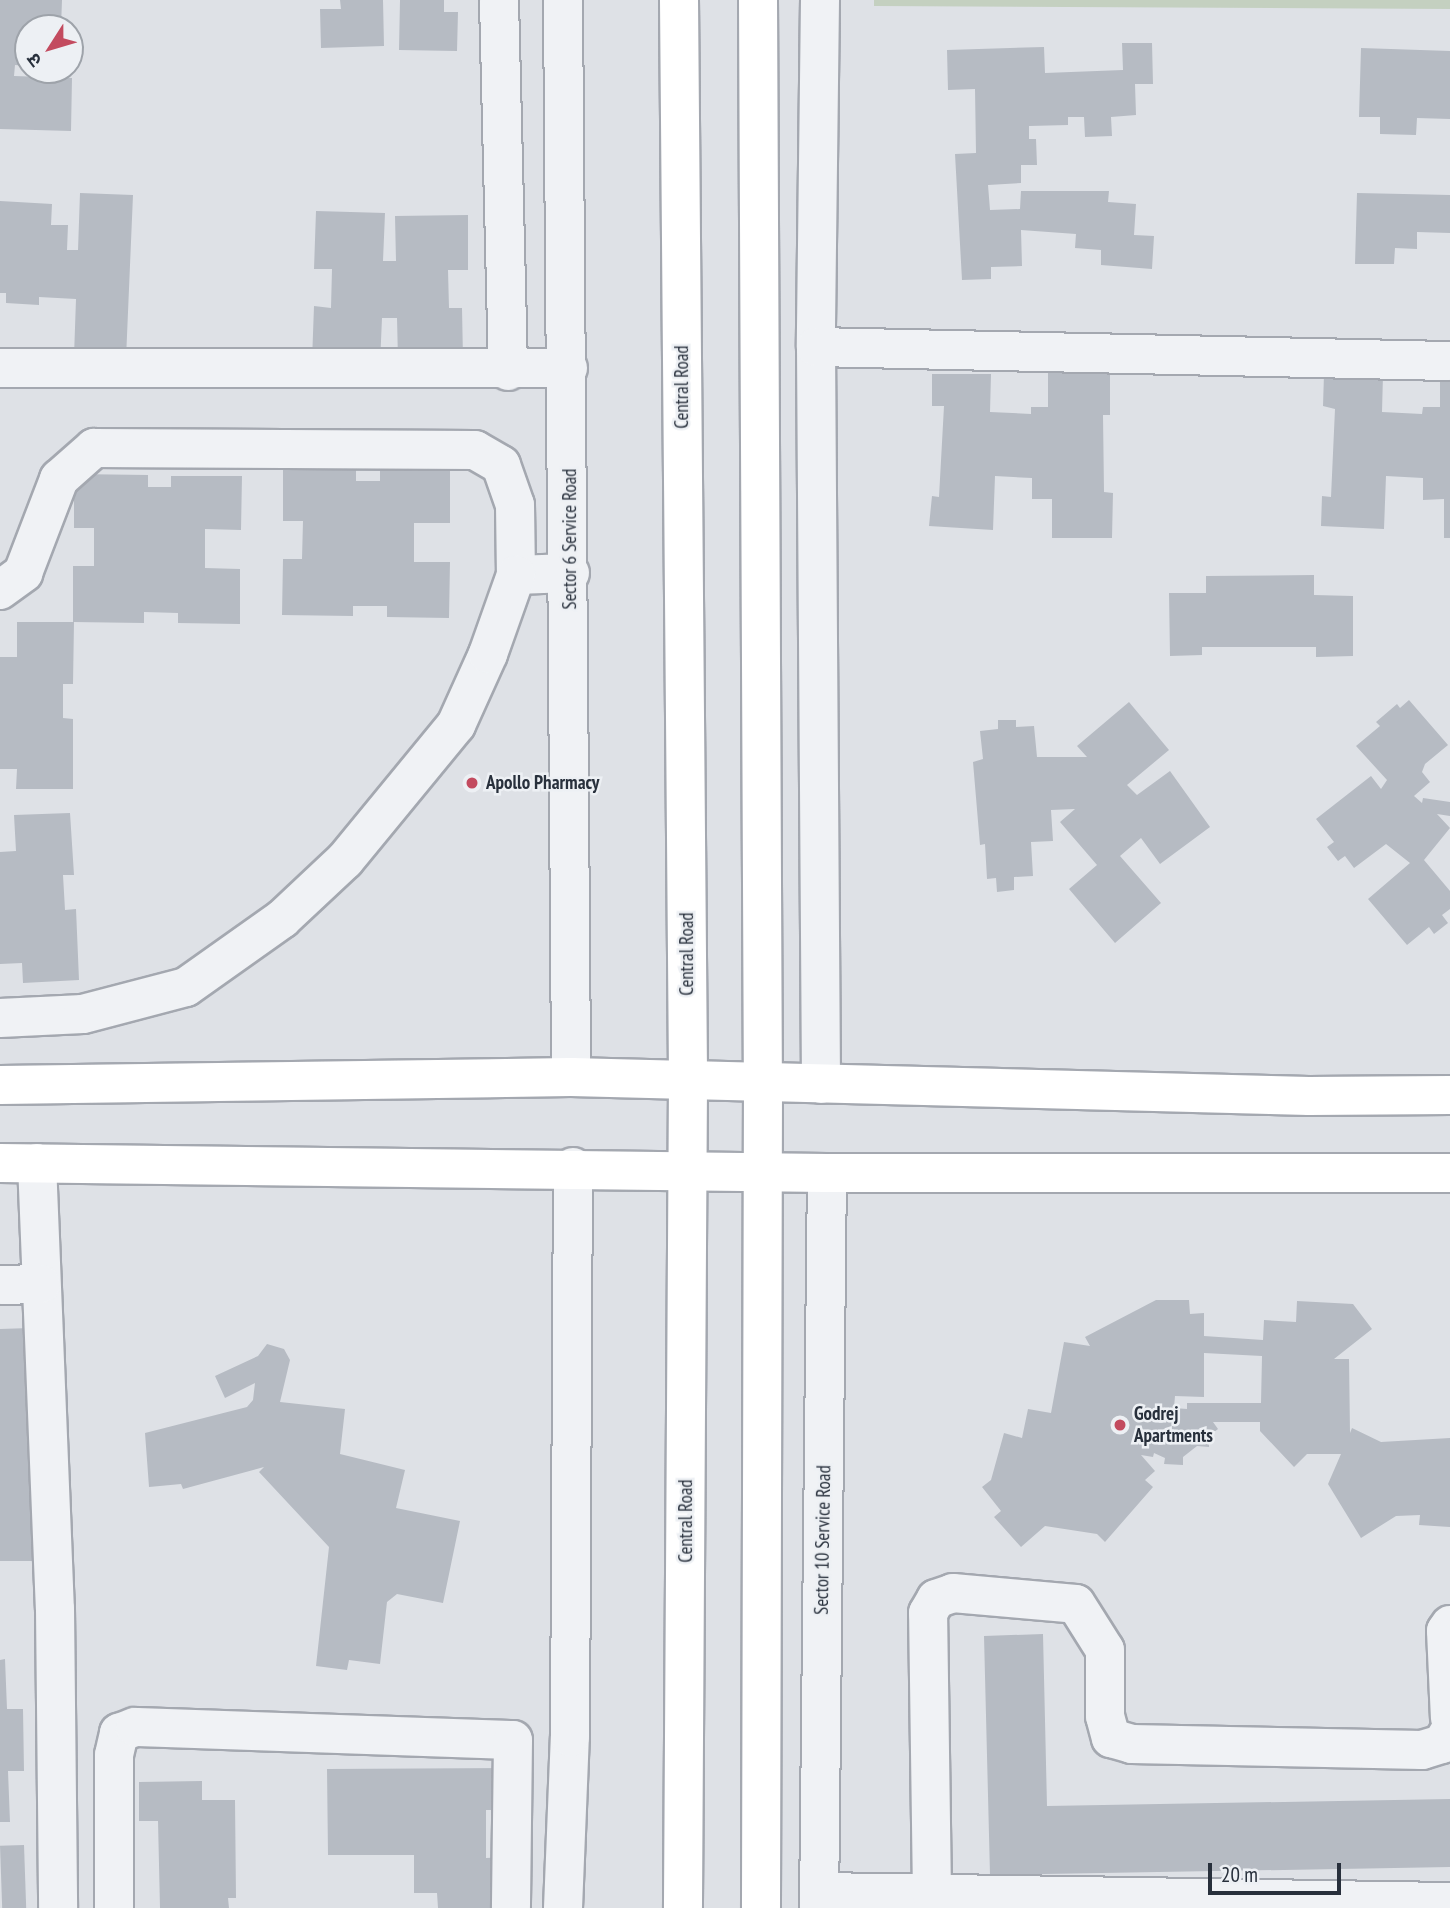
<!DOCTYPE html>
<meta charset="utf-8">
<style>
body{margin:0}
#map{position:relative;width:1450px;height:1908px;overflow:hidden;background:#dee1e6;font-family:"PT Sans Narrow","Noto Sans Devanagari",sans-serif}
div>[style]{position:absolute}
[style*='--x']{left:calc(var(--x)*1px);top:calc(var(--y)*1px);width:calc(var(--w)*1px);rotate:calc(var(--a)*1deg)}
.green>*{inset:0;background:#c4d0c0}
.building>*{inset:0;background:#b6bbc3;transform-origin:0 0}
.roads{filter:drop-shadow(2px 0 #a4a8b0) drop-shadow(-2px 0 #a4a8b0) drop-shadow(0 2px #a4a8b0) drop-shadow(0 -2px #a4a8b0)}
.street>*{height:38px;margin:-19px;padding:0 19px;transform-origin:19px;border-radius:19px;background:#f0f2f5}
.secondary>*{height:38px;margin:-19px;padding:0 19px;transform-origin:19px;border-radius:19px;background:#fff}
.dots>*{width:19px;height:19px;translate:-50% -50%;box-sizing:border-box;border:4px solid #edf0f4;border-radius:50%}
span{translate:-50% -50%;white-space:nowrap;text-align:center;line-height:1.15;-webkit-text-stroke:5px #edf0f4;paint-order:stroke}
.street-label{font-size:19px;color:#28303c}
.poi-label{font-size:19px;color:#28303c;font-weight:700}
.left{translate:0 -50%;text-align:left}
.north{position:absolute;left:14px;top:14px;width:70px;height:70px;box-sizing:border-box;background:#edf0f4;border:2px solid #9ea3aa;border-radius:50%;rotate:233deg;font-size:19px;font-weight:700;line-height:28px;text-align:center;color:#28303c}
.north::after{content:'';display:block;margin:auto;width:24px;height:32px;background:#c34b5f;clip-path:polygon(50% 0,100% 100%,50% 72%,0 100%)}
.scale{position:absolute;left:1208px;top:1863px;width:133px;height:32px;box-sizing:border-box;border:4px solid #28303c;border-top:0;padding-left:9px;font-size:21px;line-height:24px;white-space:nowrap;color:#28303c;-webkit-text-stroke:5px #edf0f4;paint-order:stroke}
</style>
<div id="map">
<div class="green">
<i style="clip-path:polygon(874px 0,1450px 0,1450px 9px,874px 6px)"></i>
</div>
<div class="building">
<i style="clip-path:polygon(0 0,62px 0,61px 28px,28px 28px,28px 66px,15px 65px,14px 76px,72px 78px,71px 131px,0 129px)"></i>
<i style="clip-path:polygon(340px 0,383px 0,384px 46px,321px 48px,320px 9px,341px 9px)"></i>
<i style="clip-path:polygon(400px 0,444px 0,444px 12px,458px 12px,457px 51px,399px 50px)"></i>
<i style="clip-path:polygon(1122px 43px,1152px 43px,1153px 84px,1135px 84px,1136px 115px,1111px 117px,1112px 136px,1085px 137px,1084px 117px,1068px 117px,1068px 125px,1029px 126px,1029px 139px,1036px 139px,1037px 165px,1021px 165px,1021px 183px,988px 185px,990px 210px,1020px 209px,1021px 191px,1109px 191px,1108px 202px,1136px 204px,1134px 235px,1154px 236px,1152px 269px,1101px 265px,1101px 250px,1075px 248px,1076px 234px,1021px 230px,1022px 266px,991px 267px,991px 279px,962px 280px,955px 154px,976px 153px,975px 89px,948px 90px,947px 50px,1044px 47px,1045px 73px,1123px 70px)"></i>
<i style="clip-path:polygon(1361px 48px,1450px 51px,1450px 119px,1417px 118px,1416px 135px,1380px 134px,1380px 117px,1359px 117px)"></i>
<i style="clip-path:polygon(80px 193px,133px 195px,126px 359px,74px 356px,76px 299px,39px 297px,39px 305px,6px 303px,6px 293px,0 293px,0 201px,52px 204px,51px 225px,68px 225px,67px 250px,78px 250px)"></i>
<i style="clip-path:polygon(1357px 193px,1450px 195px,1450px 233px,1417px 232px,1417px 249px,1395px 248px,1394px 264px,1355px 264px)"></i>
<i style="clip-path:polygon(316px 211px,385px 213px,383px 261px,396px 261px,395px 216px,468px 215px,468px 270px,448px 270px,449px 308px,462px 308px,463px 359px,398px 360px,397px 318px,382px 318px,380px 364px,312px 361px,314px 306px,331px 308px,332px 269px,314px 269px)"></i>
<i style="clip-path:polygon(1048px 364px,1110px 365px,1110px 415px,1103px 415px,1104px 492px,1113px 493px,1112px 538px,1052px 538px,1052px 499px,1032px 499px,1032px 478px,995px 476px,993px 530px,929px 526px,932px 496px,939px 497px,944px 406px,932px 406px,932px 374px,991px 374px,990px 412px,1031px 414px,1031px 407px,1048px 407px)"></i>
<i style="clip-path:polygon(1440px 364px,1450px 364px,1450px 538px,1444px 538px,1444px 499px,1423px 500px,1423px 478px,1386px 476px,1384px 529px,1321px 526px,1322px 496px,1331px 497px,1335px 409px,1323px 406px,1324px 374px,1383px 375px,1382px 412px,1422px 414px,1423px 407px,1440px 407px)"></i>
<i style="clip-path:polygon(283px 468px,356px 468px,356px 481px,380px 481px,380px 469px,450px 470px,450px 523px,414px 523px,414px 562px,450px 562px,449px 618px,387px 617px,387px 606px,353px 606px,353px 616px,282px 615px,283px 559px,302px 559px,303px 521px,283px 521px)"></i>
<i style="clip-path:polygon(74px 474px,148px 475px,148px 487px,171px 487px,171px 476px,242px 476px,241px 530px,205px 529px,205px 568px,240px 569px,240px 624px,178px 623px,178px 613px,144px 612px,144px 623px,73px 622px,73px 566px,94px 566px,94px 528px,74px 528px)"></i>
<i style="clip-path:polygon(1314px 575px,1314px 595px,1353px 596px,1353px 656px,1316px 657px,1316px 647px,1202px 647px,1202px 655px,1170px 656px,1169px 593px,1206px 593px,1206px 576px)"></i>
<i style="clip-path:polygon(17px 622px,74px 622px,73px 684px,63px 684px,63px 718px,73px 719px,73px 789px,16px 789px,17px 769px,0 769px,0 657px,17px 657px)"></i>
<i style="clip-path:polygon(1409px 700px,1448px 745px,1425px 764px,1422px 772px,1430px 782px,1414px 796px,1422px 803px,1423px 798px,1450px 802px,1450px 816px,1437px 814px,1450px 828px,1424px 860px,1450px 891px,1450px 909px,1442px 915px,1448px 923px,1434px 934px,1429px 927px,1407px 945px,1368px 899px,1410px 863px,1386px 844px,1354px 868px,1345px 856px,1338px 861px,1327px 847px,1334px 842px,1316px 819px,1371px 776px,1381px 789px,1387px 780px,1356px 746px,1380px 726px,1376px 722px,1397px 704px,1400px 708px)"></i>
<i style="clip-path:polygon(1129px 702px,1169px 750px,1127px 785px,1137px 795px,1170px 771px,1210px 827px,1160px 864px,1141px 838px,1120px 856px,1161px 903px,1115px 943px,1069px 889px,1097px 865px,1060px 822px,1075px 809px,1051px 810px,1053px 841px,1031px 842px,1033px 876px,1014px 877px,1014px 890px,997px 892px,996px 878px,987px 879px,985px 844px,980px 845px,973px 762px,983px 759px,980px 731px,998px 729px,998px 720px,1016px 720px,1016px 727px,1034px 726px,1037px 757px,1087px 757px,1077px 746px)"></i>
<i style="clip-path:polygon(70px 813px,74px 875px,63px 875px,65px 910px,76px 909px,79px 980px,23px 983px,22px 963px,0 964px,0 852px,16px 851px,14px 815px)"></i>
<i style="clip-path:polygon(evenodd,1156px 1300px,1189px 1300px,1190px 1314px,1204px 1313px,1204px 1336px,1263px 1340px,1264px 1320px,1296px 1322px,1297px 1301px,1353px 1304px,1372px 1329px,1334px 1359px,1349px 1359px,1350px 1433px,1352px 1428px,1381px 1442px,1450px 1438px,1450px 1527px,1419px 1525px,1420px 1515px,1396px 1516px,1361px 1538px,1328px 1484px,1341px 1454px,1307px 1454px,1294px 1467px,1260px 1431px,1260px 1422px,1213px 1422px,1218px 1429px,1209px 1436px,1209px 1447px,1197px 1446px,1183px 1457px,1183px 1465px,1164px 1464px,1165px 1458px,1154px 1453px,1153px 1457px,1141px 1455px,1155px 1471px,1145px 1480px,1153px 1487px,1105px 1542px,1097px 1534px,1045px 1526px,1021px 1547px,994px 1517px,1001px 1511px,982px 1487px,991px 1480px,1004px 1433px,1022px 1438px,1028px 1409px,1051px 1413px,1064px 1342px,1090px 1346px,1085px 1337px,1156px 1300px,1204px 1353px,1262px 1356px,1261px 1403px,1187px 1403px,1187px 1409px,1174px 1408px,1175px 1396px,1204px 1397px,1204px 1353px)"></i>
<i style="clip-path:polygon(30px 1328px,37px 1561px,0 1561px,0 1329px)"></i>
<i style="clip-path:polygon(267px 1344px,284px 1349px,290px 1360px,280px 1402px,345px 1409px,340px 1454px,405px 1470px,396px 1508px,460px 1521px,443px 1603px,397px 1594px,387px 1602px,380px 1664px,349px 1660px,347px 1670px,316px 1666px,329px 1547px,259px 1472px,264px 1467px,183px 1489px,181px 1484px,149px 1487px,145px 1433px,247px 1407px,253px 1400px,255px 1383px,225px 1398px,215px 1376px,258px 1356px)"></i>
<i style="clip-path:polygon(1043px 1634px,1047px 1806px,1450px 1799px,1450px 1867px,990px 1875px,984px 1636px)"></i>
<i style="clip-path:polygon(5px 1659px,7px 1709px,23px 1709px,24px 1771px,8px 1771px,10px 1822px,0 1822px,0 1660px)"></i>
<i style="clip-path:polygon(510px 1768px,510px 1810px,486px 1810px,486px 1858px,507px 1857px,497px 1908px,438px 1908px,437px 1893px,414px 1893px,414px 1855px,328px 1855px,327px 1769px)"></i>
<i style="clip-path:polygon(202px 1781px,202px 1800px,235px 1800px,236px 1898px,228px 1898px,229px 1908px,160px 1908px,158px 1821px,139px 1821px,139px 1782px)"></i>
<i style="left:24px;top:1845px;width:63px;height:24px;rotate:88deg"></i>
</div>
<div class="roads">
<div class="street">
<i style="--x:499;--y:0;--w:371;--a:88.6"></i>
<i style="--x:563;--y:0;--w:1077;--a:89.57"></i>
<i style="--x:820;--y:0;--w:347;--a:90.7"></i>
<i style="--x:816;--y:347;--w:737;--a:89.61"></i>
<i style="--x:816;--y:347;--w:634;--a:1.27"></i>
<i style="--x:0;--y:368;--w:568;--a:0"></i>
<i style="--x:0;--y:590;--w:29;--a:-36"></i>
<i style="--x:23;--y:573;--w:101;--a:-69"></i>
<i style="--x:59;--y:479;--w:47;--a:-41.5"></i>
<i style="--x:94;--y:448;--w:381;--a:0.3"></i>
<i style="--x:475;--y:450;--w:30;--a:30"></i>
<i style="--x:501;--y:465;--w:42;--a:70.7"></i>
<i style="--x:515;--y:505;--w:70;--a:89.2"></i>
<i style="--x:516;--y:575;--w:54;--a:-2.1"></i>
<i style="--x:0;--y:1018;--w:83;--a:-2.8"></i>
<i style="--x:83;--y:1014;--w:106;--a:-14.7"></i>
<i style="--x:186;--y:987;--w:118;--a:-35.3"></i>
<i style="--x:282;--y:919;--w:86;--a:-43.1"></i>
<i style="--x:345;--y:860;--w:175;--a:-50.6"></i>
<i style="--x:456;--y:725;--w:78;--a:-65.7"></i>
<i style="--x:488;--y:654;--w:84;--a:-70.5"></i>
<i style="--x:37;--y:1163;--w:446;--a:87.7"></i>
<i style="--x:55;--y:1609;--w:299;--a:89.4"></i>
<i style="--x:0;--y:1285;--w:41;--a:-1.4"></i>
<i style="--x:1450;--y:1625;--w:7;--a:124"></i>
<i style="--x:1446;--y:1631;--w:87;--a:87.4"></i>
<i style="--x:819;--y:1892;--w:631;--a:0.91"></i>
<i style="--x:932;--y:1895;--w:282;--a:-90.8"></i>
<i style="--x:928;--y:1613;--w:16;--a:-60"></i>
<i style="--x:936;--y:1599;--w:18;--a:-19"></i>
<i style="--x:953;--y:1593;--w:123;--a:5.1"></i>
<i style="--x:1076;--y:1604;--w:54;--a:57.8"></i>
<i style="--x:1105;--y:1650;--w:66;--a:90"></i>
<i style="--x:1105;--y:1716;--w:23;--a:75"></i>
<i style="--x:1111;--y:1738;--w:22;--a:16"></i>
<i style="--x:1132;--y:1744;--w:290;--a:1.2"></i>
<i style="--x:1422;--y:1750;--w:21;--a:-17"></i>
<i style="--x:1442;--y:1744;--w:16;--a:-60"></i>
<i style="--x:114;--y:1908;--w:153;--a:-90"></i>
<i style="--x:114;--y:1755;--w:23;--a:-77"></i>
<i style="--x:119;--y:1733;--w:17;--a:-21"></i>
<i style="--x:135;--y:1727;--w:378;--a:2"></i>
<i style="--x:513;--y:1740;--w:168;--a:90.7"></i>
<i style="--x:563;--y:1908;--w:171;--a:-87.7"></i>
<i style="--x:570;--y:1737;--w:570;--a:-89.7"></i>
<i style="--x:819;--y:1908;--w:735;--a:-89.38"></i>
</div>
<div class="secondary">
<i style="--x:679;--y:0;--w:1083;--a:89.52"></i>
<i style="--x:688;--y:1083;--w:825;--a:90.35"></i>
<i style="--x:758;--y:0;--w:1085;--a:89.74"></i>
<i style="--x:763;--y:1085;--w:823;--a:90.14"></i>
<i style="--x:0;--y:1085;--w:571;--a:-0.8"></i>
<i style="--x:571;--y:1077;--w:738;--a:1.47"></i>
<i style="--x:1309;--y:1096;--w:141;--a:-0.4"></i>
<i style="--x:0;--y:1163;--w:827;--a:0.69"></i>
<i style="--x:827;--y:1173;--w:623;--a:0"></i>
</div>
</div>
<div class="dots">
<i style="left:472px;top:783px;background:#c34b5f"></i>
<i style="left:1120px;top:1425px;background:#c34b5f"></i>
</div>
<div class="street-label">
<span style="left:682px;top:387px;rotate:-90deg">Central Road</span>
<span style="left:570px;top:539px;rotate:-90deg">Sector 6 Service Road</span>
<span style="left:687px;top:954px;rotate:-90deg">Central Road</span>
<span style="left:686px;top:1521px;rotate:-90deg">Central Road</span>
<span style="left:823px;top:1540px;rotate:-89deg">Sector 10 Service Road</span>
</div>
<div class="poi-label">
<span class="left" style="left:486px;top:783px">Apollo Pharmacy</span>
<span class="left" style="left:1134px;top:1425px">Godrej<br>Apartments</span>
</div>
<div class="north">उ</div>
<div class="scale">20 m</div>
</div>
